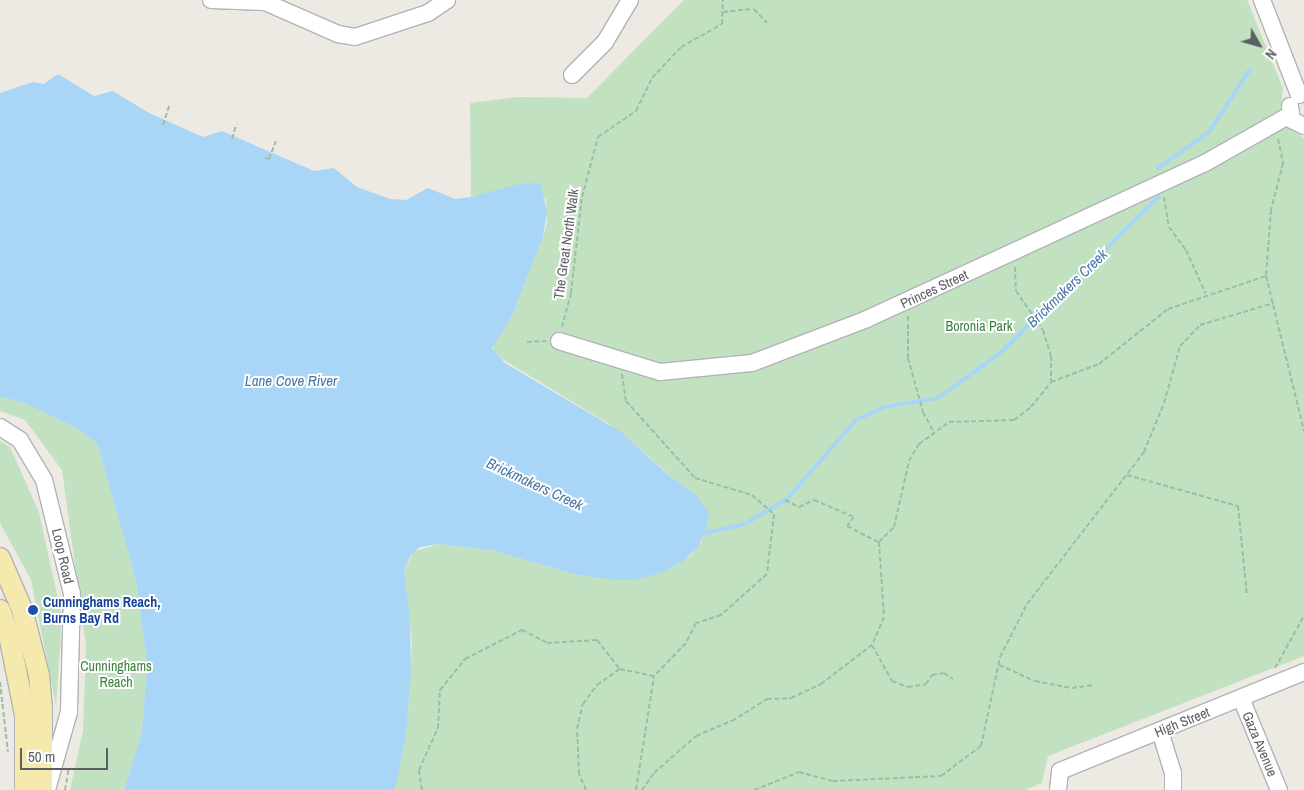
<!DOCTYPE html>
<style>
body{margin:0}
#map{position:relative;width:1304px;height:790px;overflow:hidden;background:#eceae3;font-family:"Archivo Narrow",sans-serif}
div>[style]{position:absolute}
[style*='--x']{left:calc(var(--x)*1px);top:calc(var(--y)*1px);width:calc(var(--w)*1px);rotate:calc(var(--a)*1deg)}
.green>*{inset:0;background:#c2e1c1}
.water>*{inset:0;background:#a9d5f6}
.stream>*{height:4px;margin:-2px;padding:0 2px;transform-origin:2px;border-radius:2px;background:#a9d5f6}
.path>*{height:2px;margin-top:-1px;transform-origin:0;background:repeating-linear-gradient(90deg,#9abfa4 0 5px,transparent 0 7.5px)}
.roads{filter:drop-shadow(1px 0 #b0b3b7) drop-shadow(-1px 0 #b0b3b7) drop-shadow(0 1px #b0b3b7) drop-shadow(0 -1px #b0b3b7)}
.minor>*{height:16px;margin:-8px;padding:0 8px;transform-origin:8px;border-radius:8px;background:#fff}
.major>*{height:20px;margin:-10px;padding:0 10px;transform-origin:10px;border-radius:10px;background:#f6e9ad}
.dots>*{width:14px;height:14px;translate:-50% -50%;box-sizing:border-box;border:2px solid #fff;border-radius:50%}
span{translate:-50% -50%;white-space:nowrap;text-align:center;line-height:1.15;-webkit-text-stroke:4px #fff;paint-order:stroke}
.street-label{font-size:14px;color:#5b5e62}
.park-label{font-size:14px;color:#3d7f3f}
.transit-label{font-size:14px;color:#164399;font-weight:700}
.left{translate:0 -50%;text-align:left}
.water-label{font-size:15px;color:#4878a6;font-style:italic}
.north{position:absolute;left:1234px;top:20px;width:50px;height:50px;-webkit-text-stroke:4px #fff;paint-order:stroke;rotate:128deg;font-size:14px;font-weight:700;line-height:20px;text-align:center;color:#5b5e62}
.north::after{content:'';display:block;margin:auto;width:18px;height:22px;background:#5b5e62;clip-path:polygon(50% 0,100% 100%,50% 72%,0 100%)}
.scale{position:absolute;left:20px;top:748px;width:88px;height:22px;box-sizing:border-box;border:2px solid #5b5e62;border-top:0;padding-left:6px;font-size:15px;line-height:18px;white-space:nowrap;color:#5b5e62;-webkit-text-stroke:4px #fff;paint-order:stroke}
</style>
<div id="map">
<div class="green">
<i style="clip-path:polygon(684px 0,1247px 0,1283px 88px,1279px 122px,1304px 138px,1304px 656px,1048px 756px,1042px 783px,1025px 790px,395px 790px,409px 703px,412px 642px,404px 572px,413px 552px,439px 544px,491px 550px,578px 575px,636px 580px,673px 567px,691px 555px,702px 541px,676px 481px,639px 448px,609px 424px,494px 354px,493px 344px,513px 314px,543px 236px,547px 223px,546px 199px,487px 194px,471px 197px,470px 103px,518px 97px,587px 98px)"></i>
<i style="clip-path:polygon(0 397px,22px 402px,76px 427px,97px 443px,136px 580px,147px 664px,142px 732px,124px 790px,70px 790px,83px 731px,86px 646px,62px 470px,25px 420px,0 411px)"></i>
<i style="clip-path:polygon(0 441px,10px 447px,39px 512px,62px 618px,56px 705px,31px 580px,0 523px)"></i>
</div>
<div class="water">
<i style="clip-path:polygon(58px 74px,94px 96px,113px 91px,149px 113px,203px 137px,222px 131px,314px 171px,334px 168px,357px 187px,390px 199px,406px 200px,428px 188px,455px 199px,471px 197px,519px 184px,540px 183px,547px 211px,543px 236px,513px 314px,492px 349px,505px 363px,621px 432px,666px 473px,697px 496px,709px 512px,707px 526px,698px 547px,683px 561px,663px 572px,636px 580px,618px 580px,578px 575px,491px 550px,439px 544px,420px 547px,410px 556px,404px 572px,410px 621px,411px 673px,406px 734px,395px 790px,124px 790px,142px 732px,147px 664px,136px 580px,97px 443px,75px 427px,22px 402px,0 397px,0 93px,33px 82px,44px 84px)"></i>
</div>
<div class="stream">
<i style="--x:1158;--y:168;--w:62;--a:-35.2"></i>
<i style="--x:1209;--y:132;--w:75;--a:-56.9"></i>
<i style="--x:700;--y:534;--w:46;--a:-12.5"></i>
<i style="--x:745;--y:524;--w:49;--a:-30.8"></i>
<i style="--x:787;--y:499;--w:105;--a:-48.9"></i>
<i style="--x:856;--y:420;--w:31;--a:-25"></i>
<i style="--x:884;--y:407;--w:55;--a:-9.5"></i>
<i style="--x:938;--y:398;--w:75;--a:-35.8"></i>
<i style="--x:999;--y:354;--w:224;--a:-44.5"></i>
</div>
<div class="path">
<i style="--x:723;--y:12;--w:31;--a:-6"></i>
<i style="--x:754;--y:9;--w:19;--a:47"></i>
<i style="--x:163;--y:125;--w:20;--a:-72"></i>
<i style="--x:232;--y:139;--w:15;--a:-74"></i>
<i style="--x:1278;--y:139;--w:25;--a:78"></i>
<i style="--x:1283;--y:163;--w:49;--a:104.3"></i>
<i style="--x:1271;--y:210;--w:66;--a:94.3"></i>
<i style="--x:1266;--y:276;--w:160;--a:76.2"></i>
<i style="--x:265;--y:158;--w:4;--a:14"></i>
<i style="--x:269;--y:159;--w:19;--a:-69"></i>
<i style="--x:1164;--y:197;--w:30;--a:81"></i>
<i style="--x:1169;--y:227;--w:29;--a:54"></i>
<i style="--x:1186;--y:250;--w:48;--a:65.6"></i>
<i style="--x:1015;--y:267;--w:24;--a:88"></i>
<i style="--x:1016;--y:291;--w:47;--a:55.3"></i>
<i style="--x:1043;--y:330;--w:27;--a:73"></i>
<i style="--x:1051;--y:356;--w:26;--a:90"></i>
<i style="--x:908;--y:316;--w:42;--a:90"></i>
<i style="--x:908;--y:358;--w:56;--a:74.5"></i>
<i style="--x:923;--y:412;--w:24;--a:62"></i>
<i style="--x:562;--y:327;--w:35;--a:-75"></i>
<i style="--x:571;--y:293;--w:97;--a:-83.5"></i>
<i style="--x:582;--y:197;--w:62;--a:-75.1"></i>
<i style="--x:598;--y:137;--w:46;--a:-34.4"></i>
<i style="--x:636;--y:111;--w:37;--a:-64"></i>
<i style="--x:652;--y:78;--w:42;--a:-46.9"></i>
<i style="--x:681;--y:47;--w:47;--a:-29.3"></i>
<i style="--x:722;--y:24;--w:24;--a:-88"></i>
<i style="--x:527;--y:342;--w:19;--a:-3"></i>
<i style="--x:622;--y:374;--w:27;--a:82"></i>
<i style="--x:626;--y:401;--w:103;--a:48.1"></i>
<i style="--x:695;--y:478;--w:59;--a:16.6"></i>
<i style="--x:752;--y:495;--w:29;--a:41"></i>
<i style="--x:774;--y:514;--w:60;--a:96.7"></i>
<i style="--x:767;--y:574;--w:62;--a:138.3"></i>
<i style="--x:721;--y:615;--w:26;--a:162"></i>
<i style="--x:696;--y:623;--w:22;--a:117"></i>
<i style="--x:686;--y:643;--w:46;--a:134.1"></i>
<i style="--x:1127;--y:475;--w:115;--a:15.6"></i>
<i style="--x:1238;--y:506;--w:90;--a:84.3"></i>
<i style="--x:785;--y:500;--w:16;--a:27"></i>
<i style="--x:799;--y:507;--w:17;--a:-25"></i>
<i style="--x:814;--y:500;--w:43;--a:23"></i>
<i style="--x:854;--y:517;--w:11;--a:128"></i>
<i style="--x:847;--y:526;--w:36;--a:27"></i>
<i style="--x:879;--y:542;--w:75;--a:86.2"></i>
<i style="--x:884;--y:617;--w:30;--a:113"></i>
<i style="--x:872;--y:645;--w:41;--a:60.9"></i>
<i style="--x:892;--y:681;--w:17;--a:21"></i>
<i style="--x:908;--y:687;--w:18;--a:-9"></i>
<i style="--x:926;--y:684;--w:11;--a:-56"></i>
<i style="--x:932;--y:675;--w:12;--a:-9"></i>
<i style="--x:944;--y:673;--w:11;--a:34"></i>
<i style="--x:879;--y:542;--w:21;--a:-45"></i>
<i style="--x:894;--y:527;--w:68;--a:-77.2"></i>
<i style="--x:909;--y:461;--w:20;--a:-60"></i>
<i style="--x:919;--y:444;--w:37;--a:-36"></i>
<i style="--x:949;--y:422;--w:65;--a:-1.8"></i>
<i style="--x:1014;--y:420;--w:21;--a:-37"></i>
<i style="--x:1031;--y:407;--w:32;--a:-51"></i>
<i style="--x:1051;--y:382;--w:51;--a:-20.6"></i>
<i style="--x:1099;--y:364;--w:88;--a:-38.6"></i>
<i style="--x:1168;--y:309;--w:103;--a:-18.6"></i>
<i style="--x:999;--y:665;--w:39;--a:24"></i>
<i style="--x:1035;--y:681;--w:38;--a:11"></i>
<i style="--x:1072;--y:688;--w:22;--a:-8"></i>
<i style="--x:1275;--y:668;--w:60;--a:-60.9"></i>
<i style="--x:0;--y:682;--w:70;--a:83.5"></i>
<i style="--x:65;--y:790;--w:22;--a:-80"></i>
<i style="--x:422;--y:790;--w:20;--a:-99"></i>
<i style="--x:419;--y:770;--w:46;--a:-65.7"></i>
<i style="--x:438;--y:728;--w:38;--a:-87"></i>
<i style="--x:440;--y:690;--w:40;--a:-51"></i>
<i style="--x:465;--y:659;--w:64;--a:-27"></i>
<i style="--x:522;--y:630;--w:28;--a:27"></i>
<i style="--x:547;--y:643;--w:50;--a:-3.4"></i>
<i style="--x:597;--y:640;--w:37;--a:52"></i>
<i style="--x:620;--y:669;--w:34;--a:12"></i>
<i style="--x:586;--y:790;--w:17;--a:-114"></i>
<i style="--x:579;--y:774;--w:45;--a:-92.5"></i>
<i style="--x:577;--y:729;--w:26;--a:-77"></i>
<i style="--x:583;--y:704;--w:24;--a:-54"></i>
<i style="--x:597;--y:685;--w:28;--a:-35"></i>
<i style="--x:636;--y:790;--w:115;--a:-81"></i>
<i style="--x:642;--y:790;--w:21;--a:-55"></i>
<i style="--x:654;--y:773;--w:56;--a:-41.4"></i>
<i style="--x:696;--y:736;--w:39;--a:-23"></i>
<i style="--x:732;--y:721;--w:41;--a:-32.2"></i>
<i style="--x:767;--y:699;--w:24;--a:-2"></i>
<i style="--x:791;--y:698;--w:33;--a:-25"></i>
<i style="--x:821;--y:684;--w:64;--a:-37.4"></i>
<i style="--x:754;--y:790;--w:48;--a:-21.8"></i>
<i style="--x:799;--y:772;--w:35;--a:15"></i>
<i style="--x:833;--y:781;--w:108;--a:-2.7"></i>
<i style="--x:941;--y:776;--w:50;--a:-36.9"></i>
<i style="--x:981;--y:746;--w:91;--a:-77.9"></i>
<i style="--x:1000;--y:657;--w:59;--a:-63"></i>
<i style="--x:1027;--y:604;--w:192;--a:-52.4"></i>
<i style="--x:1144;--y:452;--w:53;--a:-67.8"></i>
<i style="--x:1164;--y:403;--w:59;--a:-74.3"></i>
<i style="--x:1180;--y:346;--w:29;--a:-46"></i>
<i style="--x:1200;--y:325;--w:77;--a:-16.6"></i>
</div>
<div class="roads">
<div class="minor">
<i style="--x:211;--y:0;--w:54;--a:2.1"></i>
<i style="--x:265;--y:2;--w:80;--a:23.7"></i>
<i style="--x:338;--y:34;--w:17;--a:10"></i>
<i style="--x:355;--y:37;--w:77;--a:-18.2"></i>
<i style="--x:428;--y:13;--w:23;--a:-34"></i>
<i style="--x:1262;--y:0;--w:102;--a:68.7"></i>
<i style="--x:572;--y:75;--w:47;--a:-45"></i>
<i style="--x:605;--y:42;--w:49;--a:-59.2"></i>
<i style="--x:1290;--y:106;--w:14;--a:82"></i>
<i style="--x:1292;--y:120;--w:13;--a:27"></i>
<i style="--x:559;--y:341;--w:106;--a:17.1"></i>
<i style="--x:660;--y:372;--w:92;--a:-5.6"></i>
<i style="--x:752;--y:363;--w:123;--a:-20.9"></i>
<i style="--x:867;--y:319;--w:163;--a:-24.7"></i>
<i style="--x:1015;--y:251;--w:209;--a:-24.9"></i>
<i style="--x:1205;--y:163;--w:98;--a:-29.5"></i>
<i style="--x:0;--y:427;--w:24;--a:33"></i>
<i style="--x:20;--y:440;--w:47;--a:59"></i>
<i style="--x:44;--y:480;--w:117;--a:76.2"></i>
<i style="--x:72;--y:594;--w:118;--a:91.5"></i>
<i style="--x:69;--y:712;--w:81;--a:105.8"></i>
<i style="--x:1241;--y:698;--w:100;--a:67.6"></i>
<i style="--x:1160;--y:731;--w:44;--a:72.8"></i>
<i style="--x:1173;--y:773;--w:17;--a:90"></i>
<i style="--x:1058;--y:790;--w:19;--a:-84"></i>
<i style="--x:1060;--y:771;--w:263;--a:-22.1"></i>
</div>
<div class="major">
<i style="--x:0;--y:558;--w:56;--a:66.7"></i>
<i style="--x:22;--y:609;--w:68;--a:75.6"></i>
<i style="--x:39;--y:675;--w:33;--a:85"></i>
<i style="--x:42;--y:708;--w:82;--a:90"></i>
<i style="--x:0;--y:610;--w:27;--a:70"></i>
<i style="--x:9;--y:635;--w:82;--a:78.7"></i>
<i style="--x:25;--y:715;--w:75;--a:90"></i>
</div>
</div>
<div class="dots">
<i style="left:33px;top:610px;background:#1a4fb4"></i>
</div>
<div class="street-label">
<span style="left:566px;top:244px;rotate:-82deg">The Great North Walk</span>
<span style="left:934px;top:289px;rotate:-25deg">Princes Street</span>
<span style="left:63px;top:556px;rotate:77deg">Loop Road</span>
<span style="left:1182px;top:722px;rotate:-22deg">High Street</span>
<span style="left:1260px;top:744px;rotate:67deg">Gaza Avenue</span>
</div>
<div class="park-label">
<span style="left:979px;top:326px">Boronia Park</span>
<span style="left:116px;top:674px">Cunninghams<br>Reach</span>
</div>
<div class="transit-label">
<span class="left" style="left:43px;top:610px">Cunninghams Reach,<br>Burns Bay Rd</span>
</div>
<div class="water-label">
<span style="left:1067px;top:288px;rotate:-44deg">Brickmakers Creek</span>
<span style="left:291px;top:381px">Lane Cove River</span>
<span style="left:535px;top:484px;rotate:25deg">Brickmakers Creek</span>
</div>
<div class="north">N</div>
<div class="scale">50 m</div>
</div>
